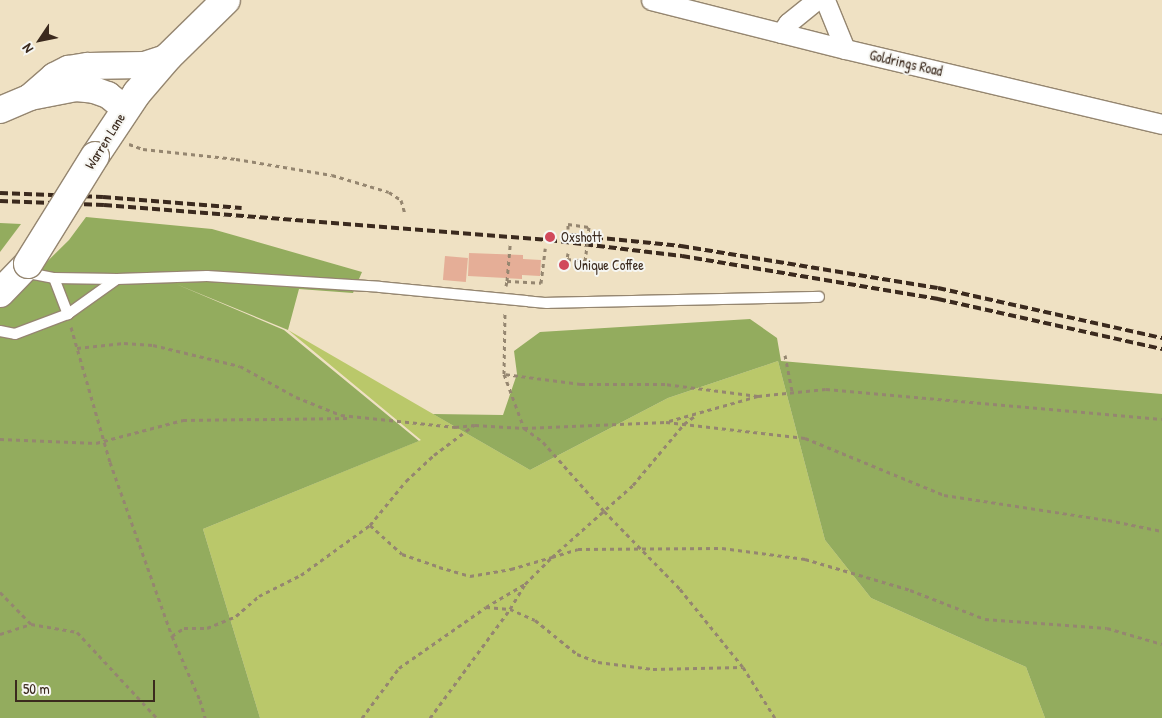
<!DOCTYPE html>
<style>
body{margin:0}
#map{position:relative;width:1162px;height:718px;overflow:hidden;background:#efe1c3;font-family:"Patrick Hand",sans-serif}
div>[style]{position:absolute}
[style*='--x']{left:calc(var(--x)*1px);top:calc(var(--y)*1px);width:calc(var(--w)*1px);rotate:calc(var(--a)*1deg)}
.green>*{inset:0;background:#bac86a}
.forest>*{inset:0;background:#93ac5e}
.building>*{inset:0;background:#e5ae97;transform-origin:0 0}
.path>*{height:3px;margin-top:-1.5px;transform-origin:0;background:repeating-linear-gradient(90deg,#958670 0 4px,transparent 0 8px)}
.roads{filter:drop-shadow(1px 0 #958670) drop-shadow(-1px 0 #958670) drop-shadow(0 1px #958670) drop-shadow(0 -1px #958670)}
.lane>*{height:10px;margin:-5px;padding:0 5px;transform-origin:5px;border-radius:5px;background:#fff}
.street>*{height:19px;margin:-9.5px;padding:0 9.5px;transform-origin:9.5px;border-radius:9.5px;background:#fff}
.secondary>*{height:26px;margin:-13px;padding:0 13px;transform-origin:13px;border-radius:13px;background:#fff}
.primary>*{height:28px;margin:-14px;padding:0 14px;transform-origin:14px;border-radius:14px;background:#fff}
.rail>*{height:4px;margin-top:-2px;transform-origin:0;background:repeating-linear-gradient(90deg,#3b2a1e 0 8px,transparent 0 12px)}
.path-bridge>*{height:3px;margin-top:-1.5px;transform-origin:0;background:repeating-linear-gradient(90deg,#958670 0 4px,transparent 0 8px)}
.bridges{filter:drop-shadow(1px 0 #958670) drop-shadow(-1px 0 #958670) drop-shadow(0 1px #958670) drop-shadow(0 -1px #958670)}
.primary-bridge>*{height:28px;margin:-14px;padding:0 14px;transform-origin:14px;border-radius:14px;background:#fff}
.dots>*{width:14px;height:14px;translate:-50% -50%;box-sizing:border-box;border:2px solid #f6f6f2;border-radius:50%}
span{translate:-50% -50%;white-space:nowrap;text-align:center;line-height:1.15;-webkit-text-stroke:4px #f6f6f2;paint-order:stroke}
.street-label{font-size:14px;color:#3b2a1e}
.poi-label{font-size:14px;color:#3b2a1e}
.left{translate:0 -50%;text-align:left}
.north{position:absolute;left:15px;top:15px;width:50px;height:50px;-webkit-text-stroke:4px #f6f6f2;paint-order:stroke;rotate:236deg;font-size:14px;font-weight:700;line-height:20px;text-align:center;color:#3b2a1e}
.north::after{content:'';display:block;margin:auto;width:18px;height:22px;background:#3b2a1e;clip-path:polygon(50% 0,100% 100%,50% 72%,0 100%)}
.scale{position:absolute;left:15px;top:680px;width:140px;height:22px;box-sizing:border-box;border:2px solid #3b2a1e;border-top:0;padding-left:6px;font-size:15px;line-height:18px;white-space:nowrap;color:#3b2a1e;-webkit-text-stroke:4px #f6f6f2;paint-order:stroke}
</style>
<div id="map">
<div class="green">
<i style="clip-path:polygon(288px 330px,530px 470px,668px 398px,778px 361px,825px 540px,871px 598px,1026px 667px,1045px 718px,260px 718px,203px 529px,421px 440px)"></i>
</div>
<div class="forest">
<i style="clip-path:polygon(86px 217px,212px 229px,362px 272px,353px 293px,299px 289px,288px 330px,176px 284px,284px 330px,419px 441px,203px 529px,260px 718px,0 718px,0 308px,69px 240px)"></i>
<i style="clip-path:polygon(0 223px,21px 224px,0 252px)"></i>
<i style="clip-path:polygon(750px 319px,777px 338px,781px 361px,1162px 394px,1162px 718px,1045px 718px,1026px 667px,871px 598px,825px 540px,778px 361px,668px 398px,530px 470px,433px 414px,503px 415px,517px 374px,514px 351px,540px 332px)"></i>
</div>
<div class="building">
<i style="clip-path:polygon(469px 253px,523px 255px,523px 259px,541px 260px,540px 276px,522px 275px,522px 279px,468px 276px)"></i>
<i style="left:445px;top:256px;width:23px;height:24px;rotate:5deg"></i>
</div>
<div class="path">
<i style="--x:129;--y:144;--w:15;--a:20"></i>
<i style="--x:143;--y:149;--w:94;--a:6.1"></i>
<i style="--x:236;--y:159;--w:97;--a:9.5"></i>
<i style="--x:332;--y:175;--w:59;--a:16.6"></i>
<i style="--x:389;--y:192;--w:14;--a:34"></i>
<i style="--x:401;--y:200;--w:15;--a:74"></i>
<i style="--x:568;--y:229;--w:5;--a:-90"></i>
<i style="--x:568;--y:224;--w:21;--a:8"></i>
<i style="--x:589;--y:227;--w:7;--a:98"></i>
<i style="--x:568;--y:253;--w:6;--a:99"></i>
<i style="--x:567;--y:259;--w:18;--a:6"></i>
<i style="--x:585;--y:261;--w:7;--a:-82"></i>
<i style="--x:507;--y:281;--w:37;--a:-85"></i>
<i style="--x:506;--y:286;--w:5;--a:-79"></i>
<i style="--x:507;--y:281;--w:34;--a:3"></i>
<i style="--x:541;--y:283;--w:35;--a:-83"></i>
<i style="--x:71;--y:327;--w:141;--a:73.9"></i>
<i style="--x:110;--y:462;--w:185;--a:70.4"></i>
<i style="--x:172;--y:636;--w:70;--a:66.4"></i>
<i style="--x:200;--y:700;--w:19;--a:74"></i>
<i style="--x:77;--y:348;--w:47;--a:-6.1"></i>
<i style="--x:124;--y:343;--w:29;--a:4"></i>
<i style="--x:153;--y:345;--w:89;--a:13.6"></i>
<i style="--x:240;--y:366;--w:64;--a:29"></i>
<i style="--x:296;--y:397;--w:48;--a:21.8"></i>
<i style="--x:341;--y:415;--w:115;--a:6"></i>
<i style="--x:455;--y:427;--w:20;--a:-6"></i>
<i style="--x:475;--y:425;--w:49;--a:3.5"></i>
<i style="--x:524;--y:428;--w:142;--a:-2.4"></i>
<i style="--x:666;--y:422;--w:140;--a:6.6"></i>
<i style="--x:805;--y:438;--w:150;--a:22.3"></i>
<i style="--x:944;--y:495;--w:166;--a:8.7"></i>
<i style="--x:1108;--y:520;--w:55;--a:11.5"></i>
<i style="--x:785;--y:355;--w:37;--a:79"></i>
<i style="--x:504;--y:374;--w:62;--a:-89.1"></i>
<i style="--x:758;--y:396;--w:94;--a:-172.6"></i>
<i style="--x:665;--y:384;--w:84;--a:180"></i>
<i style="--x:581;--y:384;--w:78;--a:-172.6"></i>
<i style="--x:504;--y:374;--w:58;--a:69.7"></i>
<i style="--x:524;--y:428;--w:24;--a:36"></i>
<i style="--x:543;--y:442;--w:92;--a:48.5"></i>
<i style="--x:604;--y:511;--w:109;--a:45.7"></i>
<i style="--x:680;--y:589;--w:100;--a:51.1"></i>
<i style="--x:743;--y:667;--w:60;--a:57.9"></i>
<i style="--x:669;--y:421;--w:92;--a:-15.7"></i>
<i style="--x:758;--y:396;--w:68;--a:-5.9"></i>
<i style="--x:826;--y:389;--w:337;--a:5.1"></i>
<i style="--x:0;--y:439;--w:96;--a:2.4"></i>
<i style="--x:96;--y:443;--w:90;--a:-14.8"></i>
<i style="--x:183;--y:420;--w:167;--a:-0.7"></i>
<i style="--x:370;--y:525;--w:43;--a:42.2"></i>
<i style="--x:402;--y:554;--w:39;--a:19"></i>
<i style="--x:439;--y:567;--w:32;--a:16"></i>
<i style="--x:470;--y:576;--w:42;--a:-9.7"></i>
<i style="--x:511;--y:569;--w:43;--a:-16.3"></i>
<i style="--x:552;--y:557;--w:108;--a:-41.6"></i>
<i style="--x:633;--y:485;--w:80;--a:-50.1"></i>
<i style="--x:684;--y:424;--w:15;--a:-37"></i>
<i style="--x:0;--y:592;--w:45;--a:45.9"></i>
<i style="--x:486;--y:607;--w:24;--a:5"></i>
<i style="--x:510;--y:609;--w:27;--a:24"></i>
<i style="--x:535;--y:620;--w:54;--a:39"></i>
<i style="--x:577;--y:654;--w:22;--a:21"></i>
<i style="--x:598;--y:662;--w:55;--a:7.3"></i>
<i style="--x:653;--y:669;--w:89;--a:-1.3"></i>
<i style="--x:0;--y:634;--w:33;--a:-18"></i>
<i style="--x:31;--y:624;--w:47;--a:9.9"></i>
<i style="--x:77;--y:632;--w:117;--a:47.1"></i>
<i style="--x:172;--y:636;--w:14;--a:-34"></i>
<i style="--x:184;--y:628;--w:23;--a:0"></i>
<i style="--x:207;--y:628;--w:31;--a:-22"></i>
<i style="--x:236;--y:616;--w:30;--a:-41"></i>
<i style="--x:259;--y:596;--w:47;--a:-26.6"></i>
<i style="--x:301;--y:575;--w:85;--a:-35.9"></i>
<i style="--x:370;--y:525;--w:57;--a:-50.7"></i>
<i style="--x:406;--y:481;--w:38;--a:-43"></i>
<i style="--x:434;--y:455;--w:50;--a:-36.9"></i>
<i style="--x:362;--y:718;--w:62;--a:-53.5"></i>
<i style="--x:399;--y:668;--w:106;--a:-35"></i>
<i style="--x:486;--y:607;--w:45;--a:-30.5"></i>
<i style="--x:430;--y:718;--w:135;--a:-53.7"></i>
<i style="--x:510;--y:609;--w:29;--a:-59"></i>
<i style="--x:525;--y:584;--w:38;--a:-45"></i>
<i style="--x:552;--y:557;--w:27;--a:-17"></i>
<i style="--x:578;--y:549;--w:144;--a:-0.4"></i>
<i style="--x:722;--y:548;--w:84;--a:7.5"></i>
<i style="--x:805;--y:559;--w:109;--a:16.4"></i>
<i style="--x:910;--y:590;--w:80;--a:21.1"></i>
<i style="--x:985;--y:619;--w:122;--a:4.2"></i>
<i style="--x:1107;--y:628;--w:57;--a:16.2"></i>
</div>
<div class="roads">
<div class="lane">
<i style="--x:23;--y:272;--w:32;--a:11"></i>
<i style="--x:54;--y:278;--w:39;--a:69"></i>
<i style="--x:54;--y:278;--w:63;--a:0.9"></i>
<i style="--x:117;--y:279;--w:90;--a:-1.9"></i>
<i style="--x:207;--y:276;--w:173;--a:3.6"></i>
<i style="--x:380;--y:287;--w:168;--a:5.5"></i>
<i style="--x:547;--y:303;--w:272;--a:-1.3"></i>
<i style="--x:0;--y:331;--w:15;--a:11"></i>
<i style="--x:15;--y:334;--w:57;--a:-20.7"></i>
<i style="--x:68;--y:314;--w:60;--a:-35.5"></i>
</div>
<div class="street">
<i style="--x:651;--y:0;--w:200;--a:14.2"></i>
<i style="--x:845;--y:49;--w:326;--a:13.3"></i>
<i style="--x:825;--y:0;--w:53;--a:67.8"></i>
<i style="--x:781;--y:33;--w:12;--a:-55"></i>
<i style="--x:788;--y:23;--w:36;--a:-39"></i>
</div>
<div class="secondary">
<i style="--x:30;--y:97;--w:32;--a:-41"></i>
<i style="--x:54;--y:76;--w:16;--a:-27"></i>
<i style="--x:68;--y:69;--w:20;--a:-9"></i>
<i style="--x:88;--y:66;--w:56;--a:-1"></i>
<i style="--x:144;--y:65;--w:25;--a:-18"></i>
<i style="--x:0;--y:110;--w:33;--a:-23"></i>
<i style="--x:30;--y:97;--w:47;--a:-11.1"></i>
<i style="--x:76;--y:88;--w:18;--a:6"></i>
<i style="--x:94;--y:90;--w:15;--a:20"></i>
<i style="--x:108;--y:95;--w:22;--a:39"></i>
</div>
<div class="primary">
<i style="--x:95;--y:156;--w:76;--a:-56.3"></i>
<i style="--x:137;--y:93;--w:48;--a:-49.3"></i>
<i style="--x:168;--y:57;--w:81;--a:-44.5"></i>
<i style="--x:0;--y:293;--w:40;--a:-46"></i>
</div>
</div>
<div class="rail">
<i style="--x:0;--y:193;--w:103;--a:2.2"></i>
<i style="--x:103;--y:197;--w:139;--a:4.5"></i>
<i style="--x:0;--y:201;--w:104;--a:2.2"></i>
<i style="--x:104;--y:205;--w:446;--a:4.5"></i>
<i style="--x:549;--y:240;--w:134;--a:6.9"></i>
<i style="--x:682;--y:256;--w:260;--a:9.5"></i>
<i style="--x:938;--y:299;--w:230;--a:12.6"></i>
<i style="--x:571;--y:235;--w:111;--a:5.7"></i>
<i style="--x:681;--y:246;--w:260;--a:9.3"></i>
<i style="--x:938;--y:288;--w:230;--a:12.6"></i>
</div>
<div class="path-bridge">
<i style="--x:586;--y:254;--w:20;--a:-84"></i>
</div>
<div class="bridges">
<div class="primary-bridge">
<i style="--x:28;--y:264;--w:127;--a:-58.2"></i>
</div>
</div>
<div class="dots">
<i style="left:550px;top:237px;background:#d1495b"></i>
<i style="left:564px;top:265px;background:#d1495b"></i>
</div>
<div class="street-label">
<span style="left:906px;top:63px;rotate:13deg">Goldrings Road</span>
<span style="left:105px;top:141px;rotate:-58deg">Warren Lane</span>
</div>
<div class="poi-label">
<span class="left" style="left:561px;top:237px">Oxshott</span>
<span class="left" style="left:574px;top:265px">Unique Coffee</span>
</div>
<div class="north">N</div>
<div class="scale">50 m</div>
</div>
